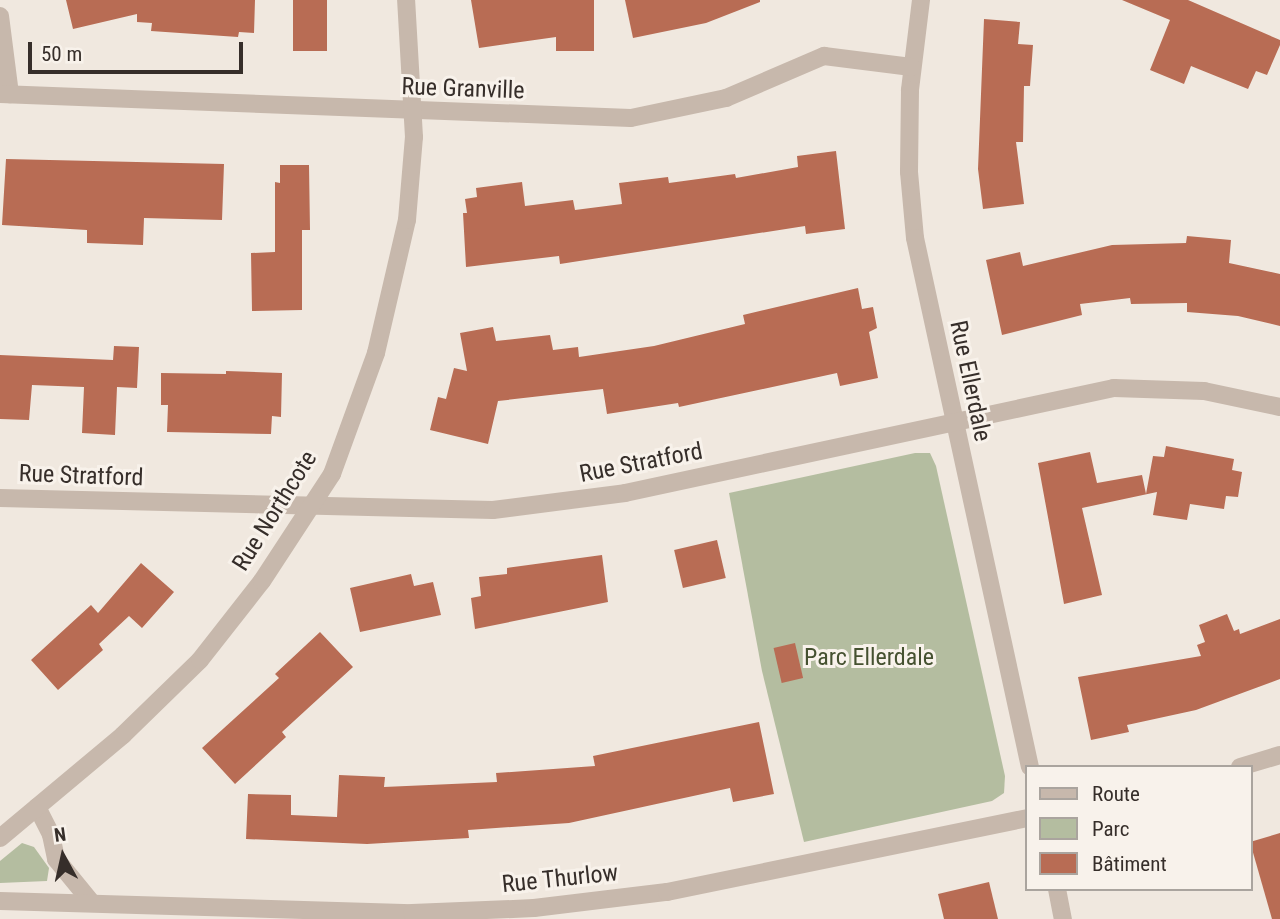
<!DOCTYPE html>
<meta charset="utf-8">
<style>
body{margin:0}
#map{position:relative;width:1280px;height:919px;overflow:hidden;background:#f0e8df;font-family:"Roboto Condensed",sans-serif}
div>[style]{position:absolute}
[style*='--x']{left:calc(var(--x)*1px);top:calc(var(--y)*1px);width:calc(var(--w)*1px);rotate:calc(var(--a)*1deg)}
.green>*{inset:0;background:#b4bda0}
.building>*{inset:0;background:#b86c54;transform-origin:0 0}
.street>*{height:18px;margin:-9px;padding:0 9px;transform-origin:9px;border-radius:9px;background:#c7b8ac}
span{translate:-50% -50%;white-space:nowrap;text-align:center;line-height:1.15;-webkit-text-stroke:6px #f8f2eb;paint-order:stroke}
.street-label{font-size:24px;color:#362e2a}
.park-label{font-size:24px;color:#455130}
.legend{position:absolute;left:1025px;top:765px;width:228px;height:126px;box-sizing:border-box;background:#f8f2eb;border:2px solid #aaa49e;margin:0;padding:9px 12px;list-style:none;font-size:21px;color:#362e2a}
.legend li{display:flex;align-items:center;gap:14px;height:35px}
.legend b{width:35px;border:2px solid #aaa49e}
.north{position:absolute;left:28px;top:821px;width:70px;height:70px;-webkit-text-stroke:5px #f8f2eb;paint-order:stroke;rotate:352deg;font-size:19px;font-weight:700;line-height:28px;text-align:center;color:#362e2a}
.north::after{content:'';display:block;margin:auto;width:24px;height:32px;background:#362e2a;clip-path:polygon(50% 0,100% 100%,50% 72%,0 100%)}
.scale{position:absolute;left:28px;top:42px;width:215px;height:32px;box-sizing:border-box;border:4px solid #362e2a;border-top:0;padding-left:9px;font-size:21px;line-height:24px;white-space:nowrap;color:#362e2a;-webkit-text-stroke:5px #f8f2eb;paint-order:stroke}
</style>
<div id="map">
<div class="green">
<i style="clip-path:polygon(915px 453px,930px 453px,936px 466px,1005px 776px,1004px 793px,992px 801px,804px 842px,762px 671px,729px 493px)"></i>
<i style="clip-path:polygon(22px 843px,34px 847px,49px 868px,47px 881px,0 883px,0 861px)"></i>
</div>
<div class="building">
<i style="clip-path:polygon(66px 0,255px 0,254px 33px,239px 32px,238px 37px,151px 31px,152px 23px,137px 22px,137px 14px,73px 29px)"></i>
<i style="left:293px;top:0;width:34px;height:51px"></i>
<i style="clip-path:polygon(471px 0,594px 0,594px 51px,556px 51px,556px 37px,479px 48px)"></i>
<i style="clip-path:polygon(625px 0,760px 0,760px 2px,706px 23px,633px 38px)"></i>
<i style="clip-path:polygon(1122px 0,1188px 0,1280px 40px,1280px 45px,1267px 75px,1256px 71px,1248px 89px,1191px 66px,1184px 84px,1150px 70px,1170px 20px)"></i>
<i style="clip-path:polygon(984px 19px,1020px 22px,1018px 44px,1033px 45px,1030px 86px,1024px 86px,1023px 142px,1016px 142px,1024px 204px,983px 209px,978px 169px)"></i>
<i style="clip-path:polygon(836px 151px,845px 229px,806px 234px,805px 226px,560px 264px,559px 256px,466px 267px,463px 213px,467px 213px,465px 199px,477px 197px,476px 188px,522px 182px,525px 206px,573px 200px,575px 210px,622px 204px,619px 183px,668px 177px,669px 183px,735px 174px,736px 178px,798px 167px,797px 156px)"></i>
<i style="clip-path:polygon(6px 159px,224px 164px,222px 220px,144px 218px,143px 245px,87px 243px,87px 230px,2px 225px)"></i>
<i style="clip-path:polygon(280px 165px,309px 165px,310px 230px,302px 230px,302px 310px,252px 311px,251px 253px,275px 252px,275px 182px,280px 183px)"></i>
<i style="clip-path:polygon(1187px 236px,1231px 240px,1229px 263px,1280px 274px,1280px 326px,1238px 316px,1187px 312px,1187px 303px,1131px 304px,1130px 298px,1080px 304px,1082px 315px,1002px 335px,986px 260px,1020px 252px,1023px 266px,1112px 245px,1186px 243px)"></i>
<i style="clip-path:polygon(858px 288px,862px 309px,873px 307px,877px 328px,869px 332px,878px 378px,840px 386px,837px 373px,679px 407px,678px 403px,607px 414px,603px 389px,498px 401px,488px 444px,430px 430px,438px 397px,446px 399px,454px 368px,467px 371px,460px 333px,493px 327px,496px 341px,550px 335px,553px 350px,578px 347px,579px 357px,654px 346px,745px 324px,743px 315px)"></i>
<i style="clip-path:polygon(114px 346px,139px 347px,137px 388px,117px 387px,115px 435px,82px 433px,84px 387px,32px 385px,29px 420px,0 419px,0 355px,113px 360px)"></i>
<i style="clip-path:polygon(226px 371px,282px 373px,281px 417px,272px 416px,271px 434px,167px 432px,168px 405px,161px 405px,161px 373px,226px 374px)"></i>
<i style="clip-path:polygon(1166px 446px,1234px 459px,1232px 470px,1242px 472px,1238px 497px,1226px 496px,1224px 509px,1190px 504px,1187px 520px,1153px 515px,1157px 492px,1082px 508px,1102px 595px,1064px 604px,1038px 463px,1090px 452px,1097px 483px,1142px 475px,1146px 494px,1153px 456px,1164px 457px)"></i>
<i style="left:717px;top:540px;width:39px;height:44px;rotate:77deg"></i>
<i style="clip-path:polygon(602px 555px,608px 602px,475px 629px,471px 598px,481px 596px,479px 577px,507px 574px,507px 568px)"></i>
<i style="clip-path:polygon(141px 563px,174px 592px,142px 628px,129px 616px,99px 644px,103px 650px,58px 690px,31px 660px,91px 605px,98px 613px)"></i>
<i style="clip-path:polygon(411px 574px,414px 586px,433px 582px,441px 615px,360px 632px,350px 588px)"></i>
<i style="clip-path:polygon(1227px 614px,1234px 631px,1239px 629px,1240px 634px,1280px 619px,1280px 679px,1196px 710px,1127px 725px,1129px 732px,1091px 740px,1078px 677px,1201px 656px,1197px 645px,1205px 642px,1199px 625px)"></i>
<i style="clip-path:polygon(320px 632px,353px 667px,282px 732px,286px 737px,235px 784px,202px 748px,279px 678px,275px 674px)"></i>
<i style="left:795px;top:643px;width:36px;height:22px;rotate:77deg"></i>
<i style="clip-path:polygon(759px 722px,774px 794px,733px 802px,730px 788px,569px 823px,468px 830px,469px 838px,367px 844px,246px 839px,248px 794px,291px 795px,291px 815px,337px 817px,339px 775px,385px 777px,384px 787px,497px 782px,496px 773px,595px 766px,593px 756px)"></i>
<i style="clip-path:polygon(1280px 833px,1280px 919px,1272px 919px,1250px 842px)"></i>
<i style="clip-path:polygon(989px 882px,998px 919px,944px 919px,938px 894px)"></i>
</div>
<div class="street">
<i style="--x:921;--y:0;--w:91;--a:97"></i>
<i style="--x:910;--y:90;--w:82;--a:90.7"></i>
<i style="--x:909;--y:172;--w:66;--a:84.8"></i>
<i style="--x:915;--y:238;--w:541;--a:77.74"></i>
<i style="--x:0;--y:16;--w:79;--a:82.7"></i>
<i style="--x:0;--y:94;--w:631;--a:2.18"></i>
<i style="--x:631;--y:118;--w:97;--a:-11.9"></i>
<i style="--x:726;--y:98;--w:107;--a:-23.2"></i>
<i style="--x:824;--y:56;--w:88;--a:7.2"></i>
<i style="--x:0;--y:498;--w:493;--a:1.4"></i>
<i style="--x:493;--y:510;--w:133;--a:-7.3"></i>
<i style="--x:625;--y:493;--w:500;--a:-12.12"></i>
<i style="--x:1114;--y:388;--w:90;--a:1.9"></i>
<i style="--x:1204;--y:391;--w:78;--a:11.9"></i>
<i style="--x:1240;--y:767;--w:42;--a:-16.7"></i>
<i style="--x:37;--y:807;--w:31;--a:63"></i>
<i style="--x:51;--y:835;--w:25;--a:78"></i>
<i style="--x:56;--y:859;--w:57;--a:50.7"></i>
<i style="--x:0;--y:838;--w:160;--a:-39.9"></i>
<i style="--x:123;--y:735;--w:107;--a:-44.2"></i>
<i style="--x:200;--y:660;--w:100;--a:-51.9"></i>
<i style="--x:262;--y:581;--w:128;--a:-56.8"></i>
<i style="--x:332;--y:474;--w:129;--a:-70"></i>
<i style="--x:376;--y:353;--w:137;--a:-76.9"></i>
<i style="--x:407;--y:220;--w:83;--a:-85.2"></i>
<i style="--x:414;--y:137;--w:137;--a:-93.3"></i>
<i style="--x:1057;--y:889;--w:31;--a:79"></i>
<i style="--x:0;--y:901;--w:412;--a:1.7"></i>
<i style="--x:412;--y:913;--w:122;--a:-2.3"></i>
<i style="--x:534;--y:908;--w:134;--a:-6.9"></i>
<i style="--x:667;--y:892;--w:367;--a:-11.6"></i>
</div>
<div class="street-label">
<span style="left:463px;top:89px;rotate:2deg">Rue Granville</span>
<span style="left:970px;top:381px;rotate:78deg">Rue Ellerdale</span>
<span style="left:641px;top:463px;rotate:-11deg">Rue Stratford</span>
<span style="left:81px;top:476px;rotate:2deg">Rue Stratford</span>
<span style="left:275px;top:511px;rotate:-58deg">Rue Northcote</span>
<span style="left:560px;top:879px;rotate:-6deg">Rue Thurlow</span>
</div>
<div class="park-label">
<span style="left:869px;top:658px">Parc Ellerdale</span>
</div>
<ul class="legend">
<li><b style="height:9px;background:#c7b8ac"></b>Route</li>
<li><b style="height:19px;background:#b4bda0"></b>Parc</li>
<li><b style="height:19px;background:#b86c54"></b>Bâtiment</li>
</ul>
<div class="north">N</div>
<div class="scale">50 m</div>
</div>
